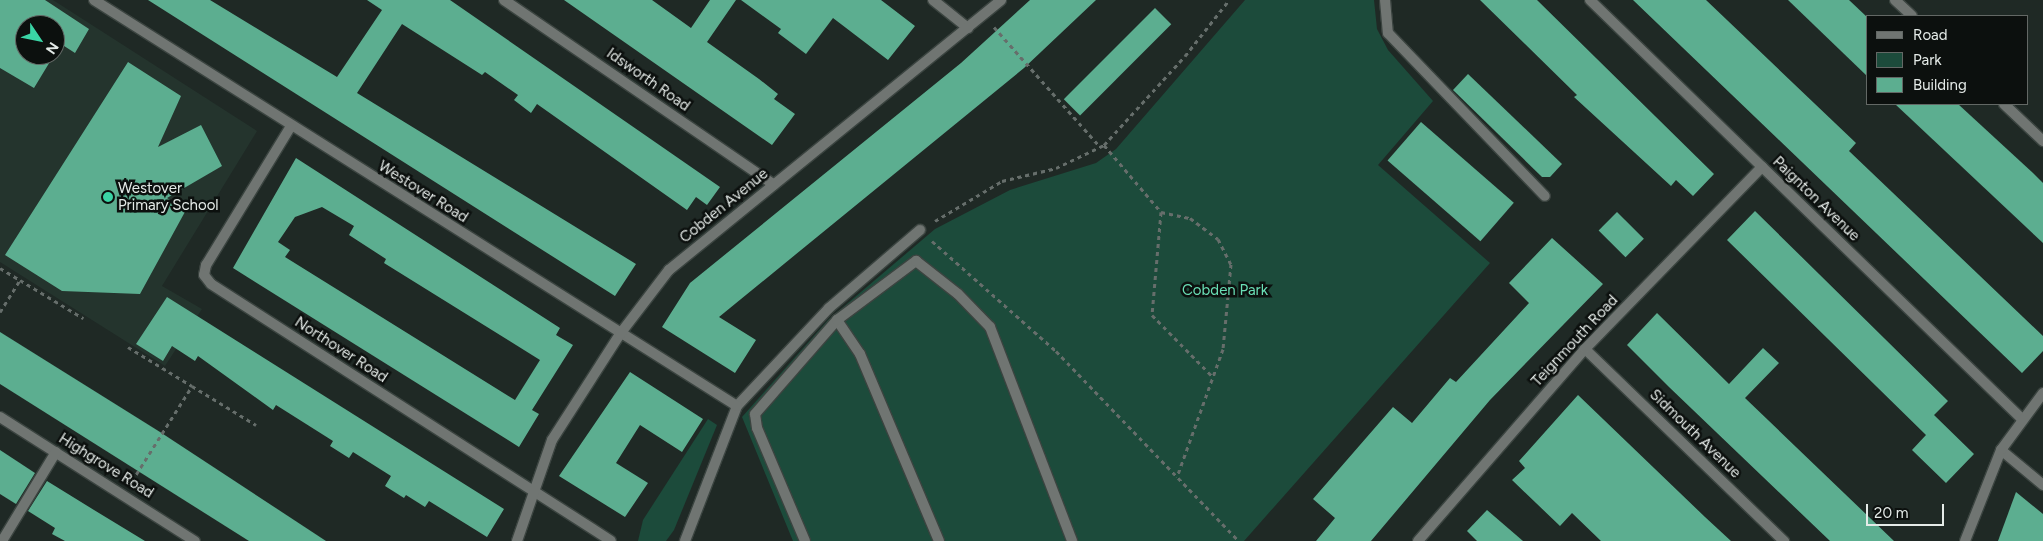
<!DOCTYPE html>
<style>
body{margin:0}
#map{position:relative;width:2043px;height:541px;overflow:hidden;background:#1f2925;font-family:Figtree,sans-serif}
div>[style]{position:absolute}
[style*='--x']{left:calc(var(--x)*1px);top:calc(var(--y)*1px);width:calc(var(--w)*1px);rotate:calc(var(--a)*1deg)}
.built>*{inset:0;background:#24342d}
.green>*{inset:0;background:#1c4b3b}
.building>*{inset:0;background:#5cae90;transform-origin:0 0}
.path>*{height:3px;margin-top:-1.5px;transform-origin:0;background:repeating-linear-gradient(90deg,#666e6b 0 4px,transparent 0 8px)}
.roads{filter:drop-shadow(1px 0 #3b4440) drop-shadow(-1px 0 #3b4440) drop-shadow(0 1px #3b4440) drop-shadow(0 -1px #3b4440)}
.service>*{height:10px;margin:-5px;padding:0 5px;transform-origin:5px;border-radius:5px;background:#707572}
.minor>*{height:10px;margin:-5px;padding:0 5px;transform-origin:5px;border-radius:5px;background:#707572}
.dots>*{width:14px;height:14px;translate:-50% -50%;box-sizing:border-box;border:2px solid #0c100e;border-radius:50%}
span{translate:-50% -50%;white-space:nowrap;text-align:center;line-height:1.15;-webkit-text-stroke:5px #0c100e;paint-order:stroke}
.street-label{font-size:15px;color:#e5ebe8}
.poi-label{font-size:15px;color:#e5ebe8}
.left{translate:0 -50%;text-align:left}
.park-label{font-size:15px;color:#6adfb6}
.legend{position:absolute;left:1866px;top:15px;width:162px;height:90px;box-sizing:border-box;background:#0c100e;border:1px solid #636865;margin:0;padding:6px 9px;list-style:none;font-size:15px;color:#e5ebe8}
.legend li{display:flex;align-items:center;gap:10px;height:25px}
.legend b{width:25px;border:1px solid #636865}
.north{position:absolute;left:15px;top:15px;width:50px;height:50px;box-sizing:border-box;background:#0c100e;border:1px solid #636865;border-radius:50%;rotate:124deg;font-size:14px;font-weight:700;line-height:20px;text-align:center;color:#e5ebe8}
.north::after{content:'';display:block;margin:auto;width:18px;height:22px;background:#3ad4a5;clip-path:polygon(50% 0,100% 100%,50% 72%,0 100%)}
.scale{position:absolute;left:1866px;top:504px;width:78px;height:22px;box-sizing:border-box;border:2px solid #e5ebe8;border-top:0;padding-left:6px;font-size:15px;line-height:18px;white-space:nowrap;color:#e5ebe8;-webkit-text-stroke:4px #0c100e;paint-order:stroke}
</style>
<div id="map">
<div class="built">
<i style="clip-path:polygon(evenodd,0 0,53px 0,257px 131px,162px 286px,202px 309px,165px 366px,0 262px,0 0,25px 25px,55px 25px,55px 55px,25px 55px,25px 25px)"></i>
</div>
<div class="green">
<i style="clip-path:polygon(1245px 0,1374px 0,1377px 29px,1388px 50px,1433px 101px,1378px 165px,1490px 263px,1244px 541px,793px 541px,742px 417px,828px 320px,935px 229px,1010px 190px,1096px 163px,1116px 149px)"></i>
<i style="clip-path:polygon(708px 419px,717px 425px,674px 530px,666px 541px,638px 541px,643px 520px)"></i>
</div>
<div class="building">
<i style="clip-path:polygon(0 0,45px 0,89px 29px,75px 53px,61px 44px,55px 54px,55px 25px,25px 25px,25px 55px,54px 55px,34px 88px,0 68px)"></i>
<i style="clip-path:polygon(148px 0,210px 0,337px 77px,382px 10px,367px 0,450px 0,720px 187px,707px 205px,696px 197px,687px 210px,537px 104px,531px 113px,514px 100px,518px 95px,485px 72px,482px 75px,402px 24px,357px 93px,636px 264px,615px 296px)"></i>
<i style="clip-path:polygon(564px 0,652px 0,691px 28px,710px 0,736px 0,707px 42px,759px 79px,778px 94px,774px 99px,795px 114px,772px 145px)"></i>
<i style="clip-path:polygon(741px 0,881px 0,915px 26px,888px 60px,833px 18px,806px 54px,778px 33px,781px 29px)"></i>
<i style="clip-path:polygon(1030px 0,1096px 0,1024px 68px,719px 317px,756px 340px,735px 373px,662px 327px,690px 283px,961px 63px)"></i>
<i style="clip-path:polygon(1480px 0,1537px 0,1714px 174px,1693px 196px,1676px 180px,1671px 186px,1574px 97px,1577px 95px)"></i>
<i style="clip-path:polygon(1633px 0,1706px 0,1856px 143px,1849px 151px,2043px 336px,2043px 351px,2022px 373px)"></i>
<i style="clip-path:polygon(1788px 0,1849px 0,1867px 17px,1867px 76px)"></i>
<i style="left:1155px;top:8px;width:23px;height:129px;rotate:45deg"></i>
<i style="clip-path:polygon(128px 62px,181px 96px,158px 147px,201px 125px,222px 166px,167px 198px,186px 210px,140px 294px,62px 291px,5px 255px)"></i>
<i style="clip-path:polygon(1468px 74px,1562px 164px,1550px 177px,1542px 177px,1453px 90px)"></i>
<i style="clip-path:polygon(1895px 104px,1958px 104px,2033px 173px,2043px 183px,2043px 243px)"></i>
<i style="left:1421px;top:122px;width:123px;height:51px;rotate:41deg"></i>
<i style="clip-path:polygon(evenodd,296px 158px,560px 328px,556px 335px,573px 345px,532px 410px,539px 414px,519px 447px,233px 268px,296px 158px,322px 207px,354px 226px,349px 235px,386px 259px,384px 263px,540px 360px,515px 400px,285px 257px,290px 250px,278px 242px,295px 217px,322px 207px)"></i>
<i style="clip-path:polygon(1755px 211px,1948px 401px,1934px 415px,1974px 454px,1946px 483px,1912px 450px,1926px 435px,1727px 240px)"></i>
<i style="left:1617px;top:212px;width:38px;height:26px;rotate:45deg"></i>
<i style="clip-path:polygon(1552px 238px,1603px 284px,1490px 400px,1371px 541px,1316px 541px,1335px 518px,1313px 499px,1393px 407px,1412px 423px,1450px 378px,1456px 382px,1529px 303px,1509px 283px)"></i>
<i style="clip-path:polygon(167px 297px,504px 509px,487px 537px,429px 501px,425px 507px,406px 495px,404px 498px,385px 486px,391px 476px,353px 452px,349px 458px,330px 446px,333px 441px,276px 405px,273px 410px,198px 356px,195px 361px,172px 346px,163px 361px,136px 344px)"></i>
<i style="clip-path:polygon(1657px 313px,1729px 384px,1763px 348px,1779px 363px,1745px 398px,1894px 541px,1830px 541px,1669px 387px,1627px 345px)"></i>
<i style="clip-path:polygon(0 332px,160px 432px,326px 541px,249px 541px,0 384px)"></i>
<i style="clip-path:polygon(630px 372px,703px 419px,682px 452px,640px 425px,616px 463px,648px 483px,625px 517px,559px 476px)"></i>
<i style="clip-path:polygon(1578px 395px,1705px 517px,1731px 541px,1601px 541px,1572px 513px,1560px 526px,1512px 480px,1525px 468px,1519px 461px)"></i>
<i style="clip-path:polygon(0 450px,35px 473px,16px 504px,0 494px)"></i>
<i style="clip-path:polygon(47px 481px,94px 510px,145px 541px,65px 541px,52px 534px,55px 528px,28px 511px)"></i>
<i style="clip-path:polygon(2016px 492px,2043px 514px,2043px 541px,1998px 541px)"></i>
<i style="clip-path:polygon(1487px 510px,1523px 541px,1477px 541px,1467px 531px)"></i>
</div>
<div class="path">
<i style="--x:994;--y:27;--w:160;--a:48.5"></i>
<i style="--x:1104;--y:145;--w:88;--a:49.6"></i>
<i style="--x:1161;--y:212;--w:30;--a:12"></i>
<i style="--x:1190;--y:218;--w:35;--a:37"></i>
<i style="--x:1218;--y:239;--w:28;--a:63"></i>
<i style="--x:1231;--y:264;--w:85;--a:95.4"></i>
<i style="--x:1223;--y:349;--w:136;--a:109.8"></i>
<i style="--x:1161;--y:212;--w:103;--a:95"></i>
<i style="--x:1152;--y:315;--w:87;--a:45.5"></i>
<i style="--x:935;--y:221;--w:78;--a:-30.8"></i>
<i style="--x:1002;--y:181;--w:56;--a:-13.5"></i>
<i style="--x:1056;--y:168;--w:53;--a:-25.6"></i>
<i style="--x:1104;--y:145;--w:120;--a:-47.7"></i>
<i style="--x:1185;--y:56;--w:71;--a:-51.8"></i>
<i style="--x:932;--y:241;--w:166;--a:41.6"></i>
<i style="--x:1056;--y:351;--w:264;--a:46.1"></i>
<i style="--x:0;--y:268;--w:23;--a:31"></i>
<i style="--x:0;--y:312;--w:38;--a:-58"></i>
<i style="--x:20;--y:280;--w:74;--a:31.1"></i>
<i style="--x:128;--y:347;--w:75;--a:31.4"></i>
<i style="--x:132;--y:481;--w:112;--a:-57.7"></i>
<i style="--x:192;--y:386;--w:75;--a:31.4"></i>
</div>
<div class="roads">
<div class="service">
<i style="--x:1385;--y:0;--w:33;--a:85"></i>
<i style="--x:1388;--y:33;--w:226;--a:46.1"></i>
<i style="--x:837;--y:320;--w:41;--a:55.9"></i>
<i style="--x:860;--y:354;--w:203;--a:67.1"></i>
<i style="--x:685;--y:541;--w:145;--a:-68.9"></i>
<i style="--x:737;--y:406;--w:134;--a:-46.8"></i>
<i style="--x:829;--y:308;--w:120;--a:-40.6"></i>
<i style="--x:805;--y:541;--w:123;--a:-113"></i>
<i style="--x:757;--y:428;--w:14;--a:-98"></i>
<i style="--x:755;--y:414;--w:125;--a:-48.9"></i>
<i style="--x:837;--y:320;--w:99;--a:-36.8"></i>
<i style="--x:916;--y:261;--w:53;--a:38.2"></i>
<i style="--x:958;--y:294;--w:46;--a:45.9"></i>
<i style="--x:990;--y:327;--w:229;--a:69"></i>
</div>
<div class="minor">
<i style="--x:94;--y:0;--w:760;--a:32.27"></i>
<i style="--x:504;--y:0;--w:327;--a:34.4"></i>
<i style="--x:933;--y:0;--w:45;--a:38.7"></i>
<i style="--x:1590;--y:0;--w:602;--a:44.12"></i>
<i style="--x:1895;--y:0;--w:23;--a:43"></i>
<i style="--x:2004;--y:104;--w:54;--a:43.5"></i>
<i style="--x:291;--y:126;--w:163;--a:121.4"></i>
<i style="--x:206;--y:265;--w:10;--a:101"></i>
<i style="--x:204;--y:275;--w:11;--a:52"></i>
<i style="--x:211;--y:284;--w:475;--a:32.7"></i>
<i style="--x:1585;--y:349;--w:277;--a:44"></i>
<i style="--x:0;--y:417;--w:231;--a:32.5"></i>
<i style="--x:2001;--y:450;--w:55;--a:39.8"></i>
<i style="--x:2;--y:541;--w:104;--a:-58.8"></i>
<i style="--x:517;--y:541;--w:107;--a:-70.9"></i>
<i style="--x:552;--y:440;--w:126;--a:-57.3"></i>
<i style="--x:620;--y:334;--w:81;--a:-52.6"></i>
<i style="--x:669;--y:270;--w:428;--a:-39.1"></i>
<i style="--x:1418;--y:541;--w:254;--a:-49"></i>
<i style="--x:1585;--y:349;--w:254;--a:-45.8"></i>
<i style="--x:1965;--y:541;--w:98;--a:-68.4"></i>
<i style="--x:2001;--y:450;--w:71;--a:-53.6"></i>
</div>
</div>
<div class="dots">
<i style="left:108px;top:197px;background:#3ad4a5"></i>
</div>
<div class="street-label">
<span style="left:648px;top:80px;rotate:35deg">Idsworth Road</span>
<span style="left:423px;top:192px;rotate:32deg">Westover Road</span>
<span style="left:1816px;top:199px;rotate:44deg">Paignton Avenue</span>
<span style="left:724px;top:206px;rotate:-39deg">Cobden Avenue</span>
<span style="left:1575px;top:341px;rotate:-47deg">Teignmouth Road</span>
<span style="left:341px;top:350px;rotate:33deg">Northover Road</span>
<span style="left:1695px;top:434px;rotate:44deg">Sidmouth Avenue</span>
<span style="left:106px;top:466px;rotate:32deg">Highgrove Road</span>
</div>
<div class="poi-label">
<span class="left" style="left:118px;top:197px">Westover<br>Primary School</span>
</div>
<div class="park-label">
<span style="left:1225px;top:291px">Cobden Park</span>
</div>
<ul class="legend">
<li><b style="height:6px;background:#707572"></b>Road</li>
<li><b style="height:14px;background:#1c4b3b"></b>Park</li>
<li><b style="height:14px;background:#5cae90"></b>Building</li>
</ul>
<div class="north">N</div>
<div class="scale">20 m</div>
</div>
